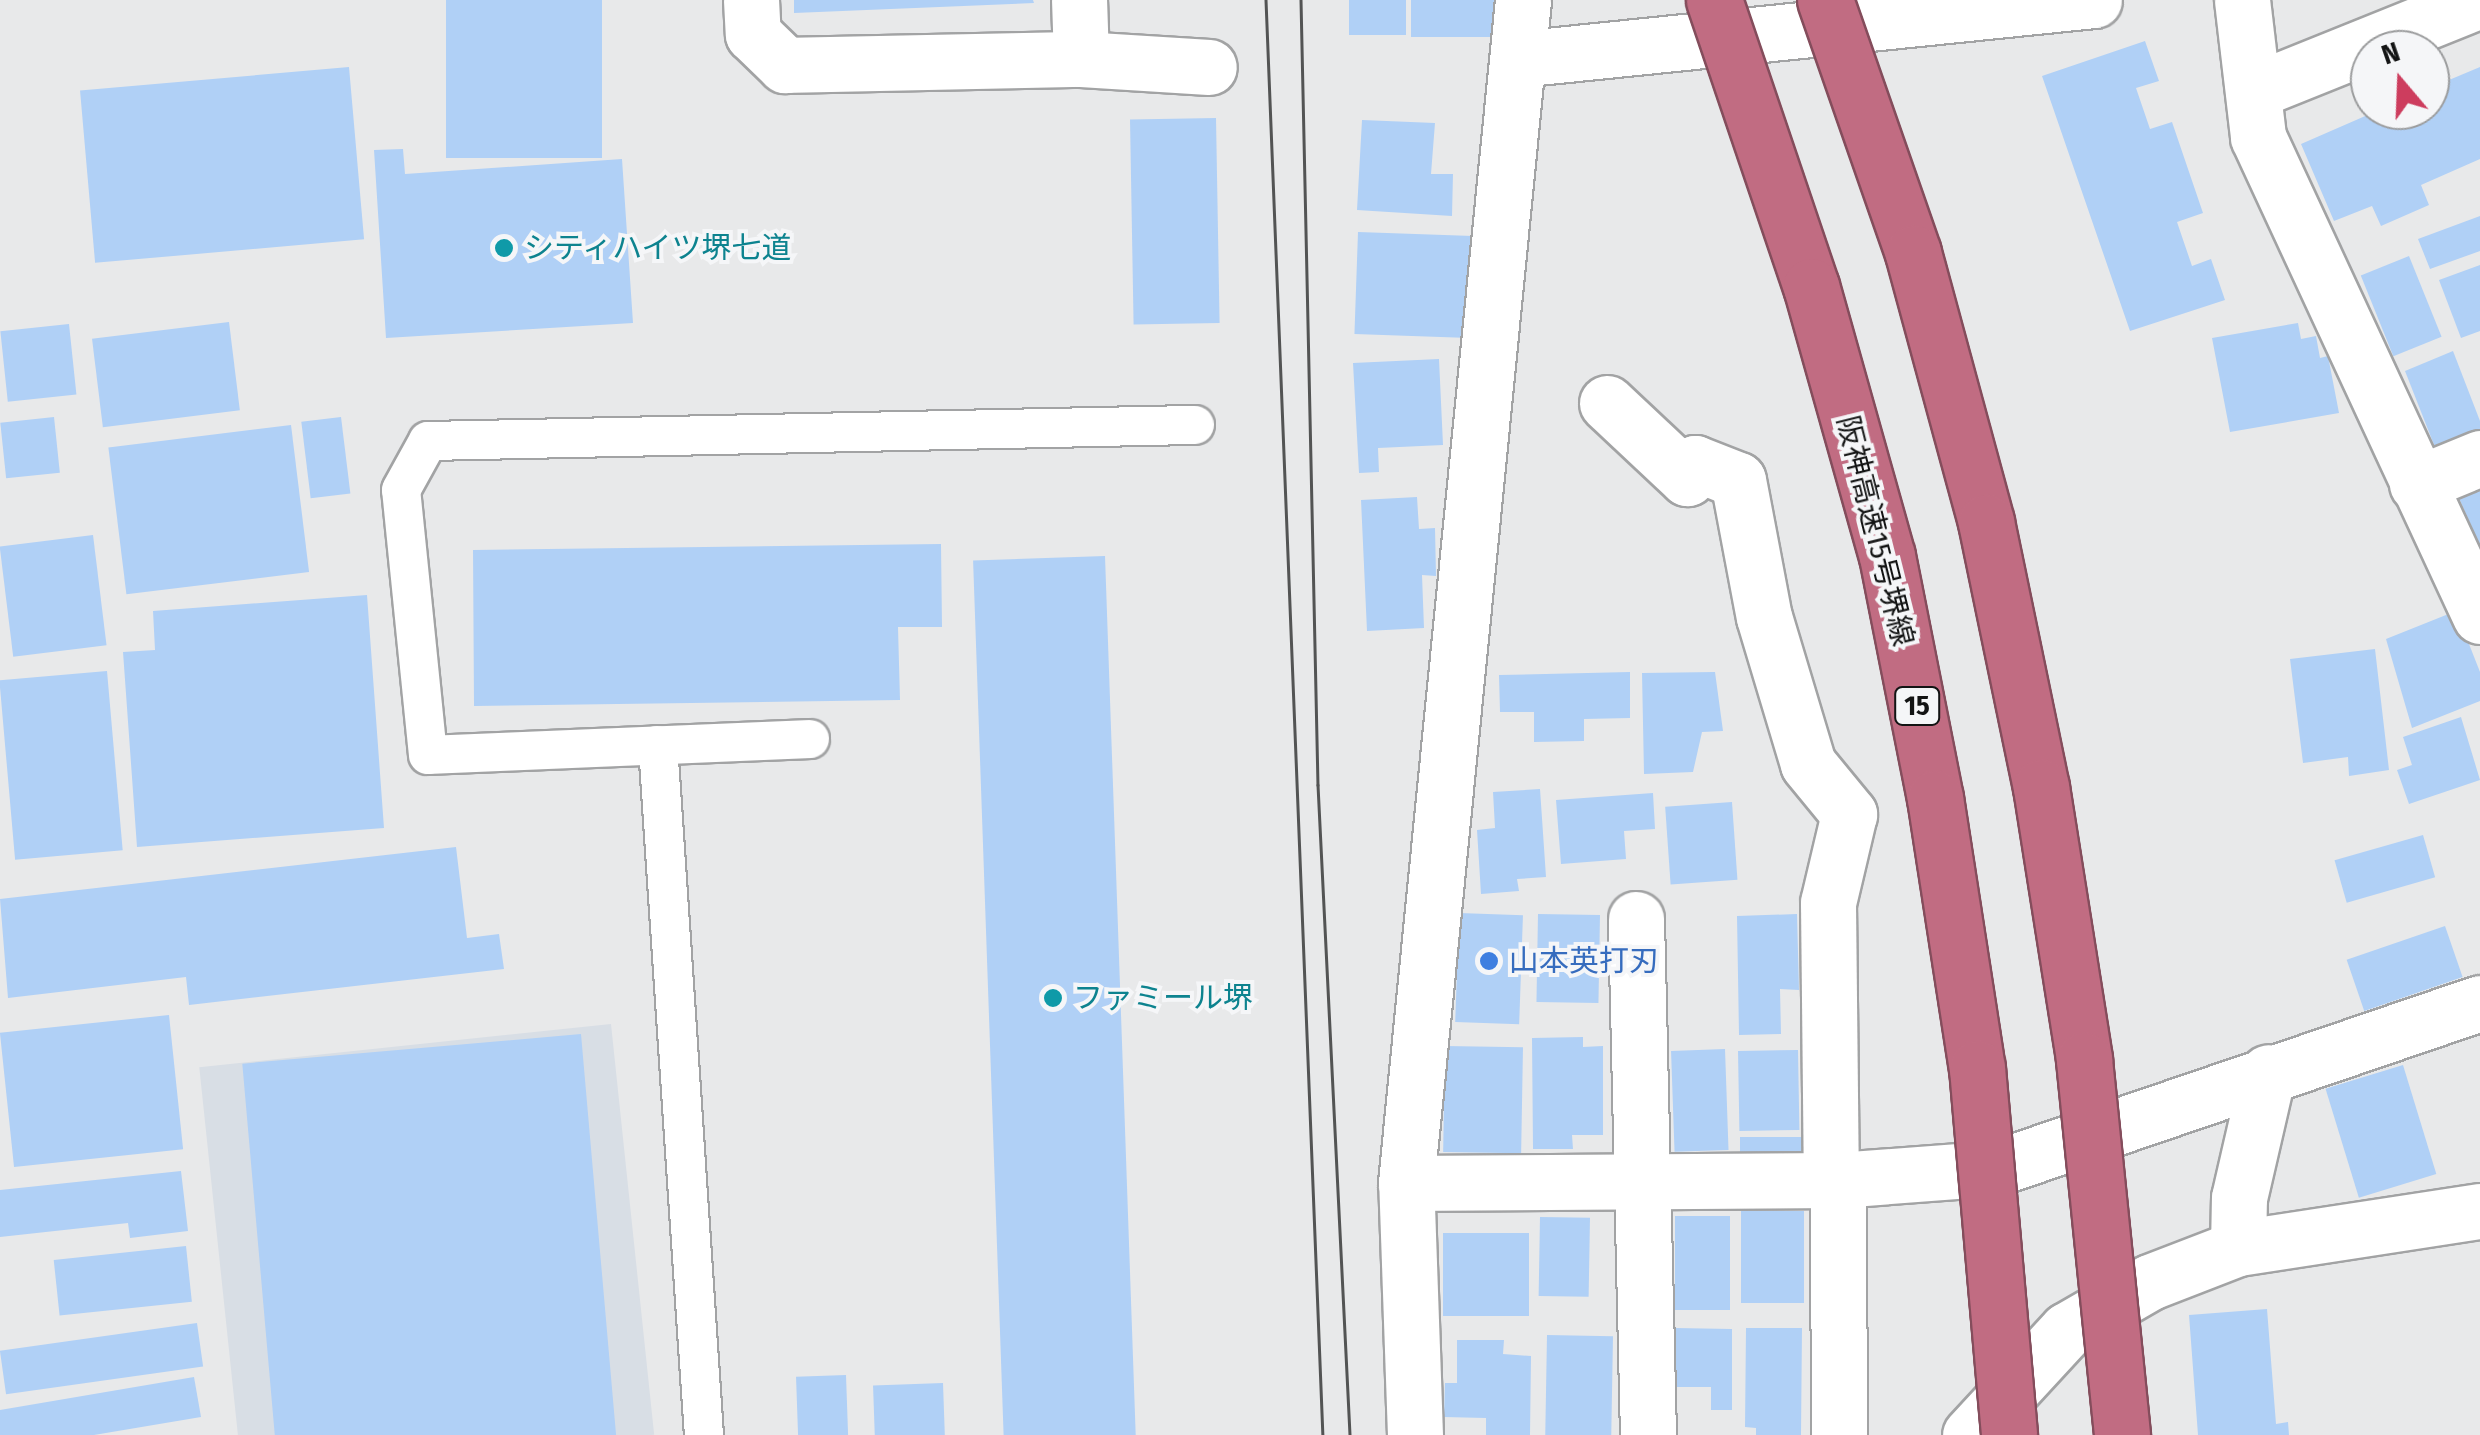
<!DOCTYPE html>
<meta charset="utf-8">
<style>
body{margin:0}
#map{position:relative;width:2480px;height:1435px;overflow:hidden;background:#e8e9ea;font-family:"Fira Sans Condensed","Noto Sans JP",sans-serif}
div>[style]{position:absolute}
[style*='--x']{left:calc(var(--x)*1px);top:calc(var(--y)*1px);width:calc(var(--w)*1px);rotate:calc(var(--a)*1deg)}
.built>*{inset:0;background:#d8dee5;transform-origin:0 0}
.building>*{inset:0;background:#b0d0f6;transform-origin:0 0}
.roads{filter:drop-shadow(2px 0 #a2a3a4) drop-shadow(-2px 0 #a2a3a4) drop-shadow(0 2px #a2a3a4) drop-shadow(0 -2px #a2a3a4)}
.lane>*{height:38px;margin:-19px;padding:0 19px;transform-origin:19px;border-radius:19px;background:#fff}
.street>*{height:55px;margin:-27.5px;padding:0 27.5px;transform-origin:27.5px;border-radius:27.5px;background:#fff}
.tram>*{height:2.5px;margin:-1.25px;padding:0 1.25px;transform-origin:1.25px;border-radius:1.25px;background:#535454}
.bridges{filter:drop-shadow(2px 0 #844d5c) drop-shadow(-2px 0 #844d5c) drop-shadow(0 2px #844d5c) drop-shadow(0 -2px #844d5c)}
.highway-bridge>*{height:55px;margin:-27.5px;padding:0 27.5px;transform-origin:27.5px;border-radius:27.5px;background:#c16c82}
.dots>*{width:28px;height:28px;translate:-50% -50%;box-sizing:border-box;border:5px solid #f5f6f8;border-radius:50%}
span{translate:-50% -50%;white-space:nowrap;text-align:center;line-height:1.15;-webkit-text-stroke:8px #f5f6f8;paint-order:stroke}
.shield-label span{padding:2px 8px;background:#f5f6f8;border:2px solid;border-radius:8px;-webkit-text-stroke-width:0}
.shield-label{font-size:28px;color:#131414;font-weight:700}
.culture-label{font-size:30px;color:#0d838f}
.left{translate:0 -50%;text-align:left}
.street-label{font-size:30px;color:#131414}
.shop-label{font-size:30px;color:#366cbe}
.north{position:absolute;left:2350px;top:30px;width:100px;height:100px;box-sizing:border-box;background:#f5f6f8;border:2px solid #9b9c9d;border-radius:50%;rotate:341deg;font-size:28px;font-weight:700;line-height:40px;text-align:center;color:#131414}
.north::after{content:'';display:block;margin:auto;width:35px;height:45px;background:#cd3d5e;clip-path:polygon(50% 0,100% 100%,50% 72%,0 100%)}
</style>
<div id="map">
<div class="built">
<i style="left:611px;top:1024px;width:413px;height:414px;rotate:84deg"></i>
</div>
<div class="building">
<i style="left:446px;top:0;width:156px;height:158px"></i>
<i style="clip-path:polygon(794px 0,1033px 0,1034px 3px,794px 13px)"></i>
<i style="left:1349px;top:0;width:57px;height:35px"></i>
<i style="left:1411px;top:0;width:83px;height:37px"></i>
<i style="clip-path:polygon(2145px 41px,2159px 81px,2136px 88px,2150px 129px,2172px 122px,2203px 213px,2177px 222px,2192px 266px,2211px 259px,2225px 300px,2130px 331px,2042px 76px)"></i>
<i style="left:349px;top:67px;width:173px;height:270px;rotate:85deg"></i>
<i style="clip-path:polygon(2480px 67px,2480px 159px,2421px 185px,2429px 205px,2381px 226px,2372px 206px,2334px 221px,2301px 144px,2379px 110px,2430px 110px,2430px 88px)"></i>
<i style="left:1216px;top:118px;width:205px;height:86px;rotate:89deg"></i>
<i style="clip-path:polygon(1362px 120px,1435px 123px,1431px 174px,1453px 174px,1452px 216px,1357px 210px)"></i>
<i style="clip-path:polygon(403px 149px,405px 174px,622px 159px,633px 323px,386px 338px,374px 150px)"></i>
<i style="clip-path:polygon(2480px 216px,2480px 251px,2430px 269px,2418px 239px)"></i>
<i style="left:1358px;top:232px;width:115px;height:102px;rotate:2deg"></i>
<i style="left:2409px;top:256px;width:87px;height:52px;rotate:68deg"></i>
<i style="clip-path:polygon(2480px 265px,2480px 331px,2461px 338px,2439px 280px)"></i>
<i style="left:229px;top:322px;width:89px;height:138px;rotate:83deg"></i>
<i style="clip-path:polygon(2298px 323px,2301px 339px,2316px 336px,2320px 358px,2328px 356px,2339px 413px,2230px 432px,2212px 338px)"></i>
<i style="left:69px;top:324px;width:71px;height:69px;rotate:84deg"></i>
<i style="clip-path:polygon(2453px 351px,2480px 421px,2480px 439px,2438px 455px,2405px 371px)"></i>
<i style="clip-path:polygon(1439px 359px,1443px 445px,1378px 448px,1379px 472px,1359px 473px,1353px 363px)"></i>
<i style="left:54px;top:417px;width:56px;height:54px;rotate:84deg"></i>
<i style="left:341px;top:417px;width:77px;height:40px;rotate:83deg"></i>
<i style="left:291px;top:425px;width:148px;height:184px;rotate:83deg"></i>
<i style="clip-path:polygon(2480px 478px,2480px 546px,2455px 489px)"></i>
<i style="clip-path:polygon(1417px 497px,1419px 529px,1435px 528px,1436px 576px,1422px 575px,1424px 628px,1367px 631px,1361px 500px)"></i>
<i style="left:93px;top:535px;width:111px;height:94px;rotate:83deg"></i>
<i style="clip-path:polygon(941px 544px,942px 627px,898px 627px,900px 700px,474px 706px,473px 550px)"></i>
<i style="left:1105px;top:556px;width:880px;height:132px;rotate:88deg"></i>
<i style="clip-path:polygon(367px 595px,384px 828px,137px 847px,123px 652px,155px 650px,153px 611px)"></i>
<i style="clip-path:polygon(2456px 611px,2480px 672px,2480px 701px,2412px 728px,2386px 639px)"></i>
<i style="clip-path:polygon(2375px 649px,2389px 770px,2349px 776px,2348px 757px,2303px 763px,2290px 659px)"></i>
<i style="left:107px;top:671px;width:180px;height:108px;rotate:85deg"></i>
<i style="clip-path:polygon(1630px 672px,1630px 718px,1584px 719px,1584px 741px,1534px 742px,1534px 712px,1500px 712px,1499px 675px)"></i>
<i style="clip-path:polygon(1715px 672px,1723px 731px,1702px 732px,1693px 772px,1644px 774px,1642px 673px)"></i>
<i style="clip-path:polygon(2461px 717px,2480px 780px,2409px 804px,2397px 770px,2412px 765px,2403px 737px)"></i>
<i style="clip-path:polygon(1540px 789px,1546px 877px,1517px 879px,1519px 891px,1481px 894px,1477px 830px,1495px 828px,1493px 792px)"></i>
<i style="clip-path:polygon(1653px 793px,1655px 829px,1624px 831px,1626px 859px,1561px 864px,1556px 800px)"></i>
<i style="left:1732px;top:802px;width:78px;height:67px;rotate:86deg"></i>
<i style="left:2423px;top:835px;width:44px;height:92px;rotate:74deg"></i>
<i style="clip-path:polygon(456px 847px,467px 938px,499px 934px,504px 969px,189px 1005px,186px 977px,8px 998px,0 899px)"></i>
<i style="left:1459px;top:913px;width:64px;height:109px;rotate:2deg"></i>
<i style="left:1538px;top:914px;width:62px;height:88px;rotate:1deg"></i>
<i style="clip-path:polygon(1797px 914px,1799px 990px,1780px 989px,1781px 1034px,1739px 1035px,1737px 916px)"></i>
<i style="left:2445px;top:926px;width:54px;height:104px;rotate:71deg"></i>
<i style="left:169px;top:1015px;width:135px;height:170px;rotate:84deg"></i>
<i style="left:581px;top:1034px;width:403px;height:340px;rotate:85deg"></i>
<i style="clip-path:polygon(1583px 1037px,1583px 1047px,1603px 1046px,1603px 1135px,1572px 1135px,1573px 1149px,1533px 1149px,1532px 1038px)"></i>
<i style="left:1445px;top:1046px;width:78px;height:106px;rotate:1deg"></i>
<i style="left:1725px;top:1049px;width:101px;height:54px;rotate:88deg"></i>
<i style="left:1798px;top:1050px;width:80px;height:60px;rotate:89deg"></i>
<i style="left:2403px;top:1065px;width:114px;height:81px;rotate:73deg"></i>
<i style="left:1802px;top:1137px;width:15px;height:62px;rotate:90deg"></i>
<i style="clip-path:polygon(181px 1171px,188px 1231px,130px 1238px,128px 1223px,0 1237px,0 1190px)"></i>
<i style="left:1741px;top:1211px;width:63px;height:92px"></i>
<i style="left:1675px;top:1216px;width:55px;height:94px"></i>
<i style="left:1540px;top:1217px;width:50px;height:79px;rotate:1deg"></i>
<i style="left:1443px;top:1233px;width:86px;height:83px"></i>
<i style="left:186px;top:1246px;width:56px;height:133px;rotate:84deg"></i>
<i style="clip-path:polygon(2267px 1309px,2276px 1424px,2288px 1422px,2289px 1435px,2198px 1435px,2189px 1315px)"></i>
<i style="left:197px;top:1323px;width:44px;height:199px;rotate:82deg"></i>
<i style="clip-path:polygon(1675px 1328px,1732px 1329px,1732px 1410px,1711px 1410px,1711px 1387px,1675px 1387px)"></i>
<i style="clip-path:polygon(1746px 1328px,1802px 1328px,1801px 1435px,1756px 1435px,1756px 1428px,1745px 1427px)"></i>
<i style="left:1547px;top:1335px;width:66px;height:100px;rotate:1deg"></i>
<i style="clip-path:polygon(1457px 1340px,1504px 1340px,1503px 1354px,1531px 1356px,1530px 1435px,1486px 1435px,1486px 1418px,1444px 1417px,1445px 1383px,1457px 1383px)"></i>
<i style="left:846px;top:1375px;width:60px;height:50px;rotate:88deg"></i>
<i style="clip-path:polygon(194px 1377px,201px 1417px,94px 1435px,0 1435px,0 1410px)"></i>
<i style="left:943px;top:1383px;width:52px;height:70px;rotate:88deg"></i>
</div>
<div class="roads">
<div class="lane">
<i style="--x:810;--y:739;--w:382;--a:177.6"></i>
<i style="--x:428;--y:755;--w:266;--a:-95.8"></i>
<i style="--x:401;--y:490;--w:56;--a:-61.1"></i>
<i style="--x:428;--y:441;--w:767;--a:-1.2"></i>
<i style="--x:658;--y:745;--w:692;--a:86.19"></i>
</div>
<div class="street">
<i style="--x:751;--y:0;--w:34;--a:87"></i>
<i style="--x:753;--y:34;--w:45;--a:44.1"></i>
<i style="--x:785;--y:65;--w:296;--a:-1.2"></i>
<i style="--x:1081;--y:59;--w:59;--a:-91.9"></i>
<i style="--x:2242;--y:0;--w:138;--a:83.3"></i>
<i style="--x:2258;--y:137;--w:528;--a:65.13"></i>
<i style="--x:1081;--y:59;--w:128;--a:3.6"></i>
<i style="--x:1518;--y:59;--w:579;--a:-5.85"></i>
<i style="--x:2256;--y:90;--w:241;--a:-21.9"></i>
<i style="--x:1607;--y:403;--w:110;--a:43.2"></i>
<i style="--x:1687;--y:478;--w:17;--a:-62"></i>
<i style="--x:1695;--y:463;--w:46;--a:21.6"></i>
<i style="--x:1738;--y:480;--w:139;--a:79.3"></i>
<i style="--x:1764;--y:617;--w:153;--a:73.3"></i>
<i style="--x:1808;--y:764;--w:65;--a:50.6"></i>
<i style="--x:1849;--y:814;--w:91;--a:103.3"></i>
<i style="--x:1828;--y:903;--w:277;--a:89.4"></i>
<i style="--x:2417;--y:484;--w:68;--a:-22.4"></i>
<i style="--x:1636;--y:919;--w:516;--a:88.67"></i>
<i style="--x:1838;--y:1180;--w:158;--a:-4.3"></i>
<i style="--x:1996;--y:1168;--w:511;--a:-18.82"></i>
<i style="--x:1406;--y:1183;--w:432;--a:-0.4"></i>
<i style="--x:1838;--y:1180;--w:255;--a:89.8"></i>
<i style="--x:2238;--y:1248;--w:50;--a:-88.9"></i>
<i style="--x:2239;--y:1198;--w:129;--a:-77"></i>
<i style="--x:1415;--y:1435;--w:252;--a:-92"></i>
<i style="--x:1406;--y:1183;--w:1189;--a:-84.35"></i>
<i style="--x:1970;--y:1435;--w:143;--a:-47.3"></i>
<i style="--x:2067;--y:1330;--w:96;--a:-30"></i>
<i style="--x:2150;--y:1282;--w:94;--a:-21.1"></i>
<i style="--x:2238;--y:1248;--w:245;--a:-8.7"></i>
</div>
</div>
<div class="tram">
<i style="--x:1266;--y:0;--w:1436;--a:87.73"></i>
<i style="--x:1301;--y:0;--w:785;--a:88.76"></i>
<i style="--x:1318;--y:785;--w:651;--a:87.18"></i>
</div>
<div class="bridges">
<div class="highway-bridge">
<i style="--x:1714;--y:0;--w:302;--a:71.3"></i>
<i style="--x:1811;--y:286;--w:280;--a:74.3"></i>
<i style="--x:1887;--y:556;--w:247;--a:78.8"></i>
<i style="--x:1935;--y:798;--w:273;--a:81.2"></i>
<i style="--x:1977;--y:1068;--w:368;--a:85"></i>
<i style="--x:1825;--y:0;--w:268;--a:70.8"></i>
<i style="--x:1913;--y:253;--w:279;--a:74.8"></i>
<i style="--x:1986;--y:522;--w:271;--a:78.3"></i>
<i style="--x:2041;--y:787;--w:276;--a:81"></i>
<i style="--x:2084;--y:1060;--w:377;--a:84.2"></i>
</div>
</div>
<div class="dots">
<i style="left:504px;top:248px;background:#0f9aa8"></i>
<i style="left:1489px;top:961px;background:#3f7fe0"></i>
<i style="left:1053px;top:998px;background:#0f9aa8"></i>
</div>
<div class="shield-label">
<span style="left:1917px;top:706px">15</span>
</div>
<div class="culture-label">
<span class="left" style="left:524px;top:248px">シティハイツ堺七道</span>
<span class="left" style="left:1073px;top:998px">ファミール堺</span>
</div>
<div class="street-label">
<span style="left:1875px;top:531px;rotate:76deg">阪神高速15号堺線</span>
</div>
<div class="shop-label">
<span class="left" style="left:1509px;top:961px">山本英打刃</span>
</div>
<div class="north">N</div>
</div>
